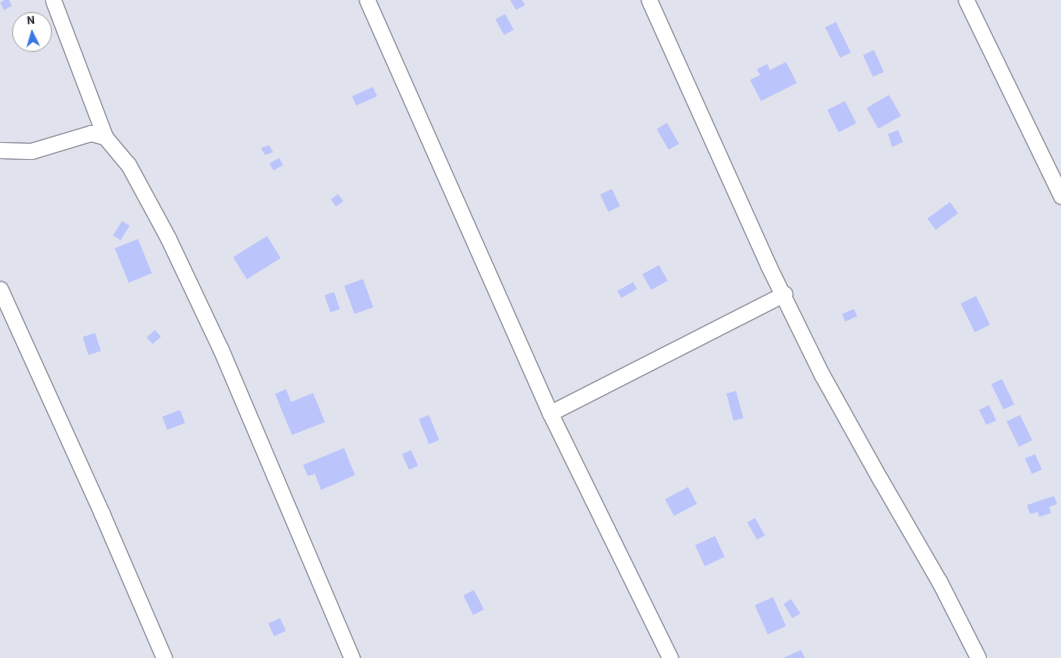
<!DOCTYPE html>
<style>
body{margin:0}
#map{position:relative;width:1061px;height:658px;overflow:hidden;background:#e0e2ed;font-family:Roboto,sans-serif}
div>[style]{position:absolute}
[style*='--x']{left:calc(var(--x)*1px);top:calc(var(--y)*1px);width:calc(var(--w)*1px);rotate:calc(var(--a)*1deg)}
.building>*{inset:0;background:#bbc5fb;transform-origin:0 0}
.roads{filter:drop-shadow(1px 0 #9b9da8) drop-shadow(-1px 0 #9b9da8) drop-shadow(0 1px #9b9da8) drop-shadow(0 -1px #9b9da8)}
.street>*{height:15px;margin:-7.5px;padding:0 7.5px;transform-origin:7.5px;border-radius:7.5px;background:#fff}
span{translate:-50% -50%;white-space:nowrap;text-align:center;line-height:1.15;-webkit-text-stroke:4px #fff;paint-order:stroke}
.north{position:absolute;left:12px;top:12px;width:40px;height:40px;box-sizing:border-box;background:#fff;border:1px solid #a7a8a9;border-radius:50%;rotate:355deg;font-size:11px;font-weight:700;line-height:16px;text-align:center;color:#242529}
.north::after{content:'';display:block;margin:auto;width:14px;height:18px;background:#3a77e6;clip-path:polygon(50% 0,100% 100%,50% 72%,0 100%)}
</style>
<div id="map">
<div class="building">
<i style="clip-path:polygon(4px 0,9px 0,12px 6px,4px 10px,0 3px)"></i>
<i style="clip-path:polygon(510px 0,522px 0,525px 5px,516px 10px)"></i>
<i style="left:505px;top:14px;width:18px;height:11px;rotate:61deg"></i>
<i style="left:836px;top:22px;width:34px;height:12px;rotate:64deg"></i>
<i style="left:874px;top:50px;width:24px;height:12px;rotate:66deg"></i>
<i style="clip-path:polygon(786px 62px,797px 83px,761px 101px,750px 80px,760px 75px,757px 69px,767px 64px,770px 70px)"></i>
<i style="left:373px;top:87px;width:10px;height:23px;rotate:66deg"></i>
<i style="left:889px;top:95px;width:24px;height:26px;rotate:60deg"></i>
<i style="left:845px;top:101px;width:25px;height:20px;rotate:63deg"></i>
<i style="left:667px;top:123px;width:24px;height:12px;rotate:60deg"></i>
<i style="clip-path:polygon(898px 130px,903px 142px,892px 147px,888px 134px)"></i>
<i style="clip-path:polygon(269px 145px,273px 152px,265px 155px,261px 148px)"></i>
<i style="left:279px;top:158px;width:8px;height:11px;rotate:60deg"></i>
<i style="left:612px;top:189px;width:19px;height:13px;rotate:65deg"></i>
<i style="left:338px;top:194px;width:9px;height:9px;rotate:54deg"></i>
<i style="left:950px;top:202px;width:14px;height:28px;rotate:54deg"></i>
<i style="left:122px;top:221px;width:9px;height:17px;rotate:32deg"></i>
<i style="left:267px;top:236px;width:26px;height:40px;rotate:58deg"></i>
<i style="left:138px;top:239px;width:37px;height:25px;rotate:68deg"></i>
<i style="left:659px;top:265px;width:18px;height:19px;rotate:61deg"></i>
<i style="left:363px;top:279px;width:30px;height:20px;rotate:70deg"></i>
<i style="left:633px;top:282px;width:8px;height:18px;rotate:60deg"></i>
<i style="left:334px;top:292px;width:18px;height:10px;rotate:71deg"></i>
<i style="left:976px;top:296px;width:32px;height:17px;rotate:64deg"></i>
<i style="left:854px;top:309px;width:8px;height:13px;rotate:67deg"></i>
<i style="left:155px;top:330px;width:9px;height:11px;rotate:49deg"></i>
<i style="left:95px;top:333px;width:19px;height:13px;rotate:72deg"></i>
<i style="left:1002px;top:379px;width:28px;height:12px;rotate:64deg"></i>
<i style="clip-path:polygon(286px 389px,291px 402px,313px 393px,325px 422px,292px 435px,275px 394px)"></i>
<i style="left:736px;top:391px;width:28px;height:10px;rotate:75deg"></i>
<i style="left:989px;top:405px;width:17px;height:11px;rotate:65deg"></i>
<i style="left:180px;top:410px;width:14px;height:19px;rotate:69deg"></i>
<i style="left:429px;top:415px;width:27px;height:11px;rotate:68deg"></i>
<i style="left:1020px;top:415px;width:28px;height:15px;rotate:64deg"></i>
<i style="clip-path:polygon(344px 448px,355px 475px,321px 490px,315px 474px,308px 476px,303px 465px)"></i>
<i style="left:411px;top:450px;width:17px;height:10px;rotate:65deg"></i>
<i style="left:1035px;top:454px;width:17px;height:11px;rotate:66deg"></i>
<i style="left:688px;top:487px;width:19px;height:26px;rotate:62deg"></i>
<i style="clip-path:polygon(1054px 496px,1057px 504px,1049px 507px,1051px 513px,1039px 517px,1038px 512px,1030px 514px,1027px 505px)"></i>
<i style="left:755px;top:518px;width:20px;height:9px;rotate:60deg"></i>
<i style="left:715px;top:536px;width:23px;height:22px;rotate:65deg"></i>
<i style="left:474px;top:590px;width:22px;height:12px;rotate:63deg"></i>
<i style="left:773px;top:597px;width:32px;height:20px;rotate:66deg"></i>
<i style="left:791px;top:599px;width:17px;height:9px;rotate:57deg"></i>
<i style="left:280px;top:618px;width:14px;height:13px;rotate:65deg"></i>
<i style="clip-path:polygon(801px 650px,805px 658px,783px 658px)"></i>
</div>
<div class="roads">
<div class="street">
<i style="--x:53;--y:0;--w:147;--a:69.2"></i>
<i style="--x:367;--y:0;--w:452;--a:66.1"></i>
<i style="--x:550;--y:413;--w:273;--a:63.9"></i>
<i style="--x:649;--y:0;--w:290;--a:65.8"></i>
<i style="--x:768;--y:265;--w:123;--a:63.9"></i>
<i style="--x:822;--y:375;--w:119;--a:60.9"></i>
<i style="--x:880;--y:479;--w:118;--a:60"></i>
<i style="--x:939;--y:581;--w:86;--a:63.1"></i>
<i style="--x:966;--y:0;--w:218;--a:64.1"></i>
<i style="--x:0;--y:150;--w:31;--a:2"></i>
<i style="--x:31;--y:151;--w:63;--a:-16.7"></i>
<i style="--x:91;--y:133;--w:15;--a:16"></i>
<i style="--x:105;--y:137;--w:35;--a:50"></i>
<i style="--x:128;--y:164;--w:84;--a:61.6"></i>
<i style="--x:168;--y:238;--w:124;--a:64.7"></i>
<i style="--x:221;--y:350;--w:335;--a:67"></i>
<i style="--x:0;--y:289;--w:247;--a:65.6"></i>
<i style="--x:102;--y:514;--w:157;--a:66.7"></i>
<i style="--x:550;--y:413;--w:263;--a:-27"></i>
</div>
</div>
<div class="north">N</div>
</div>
